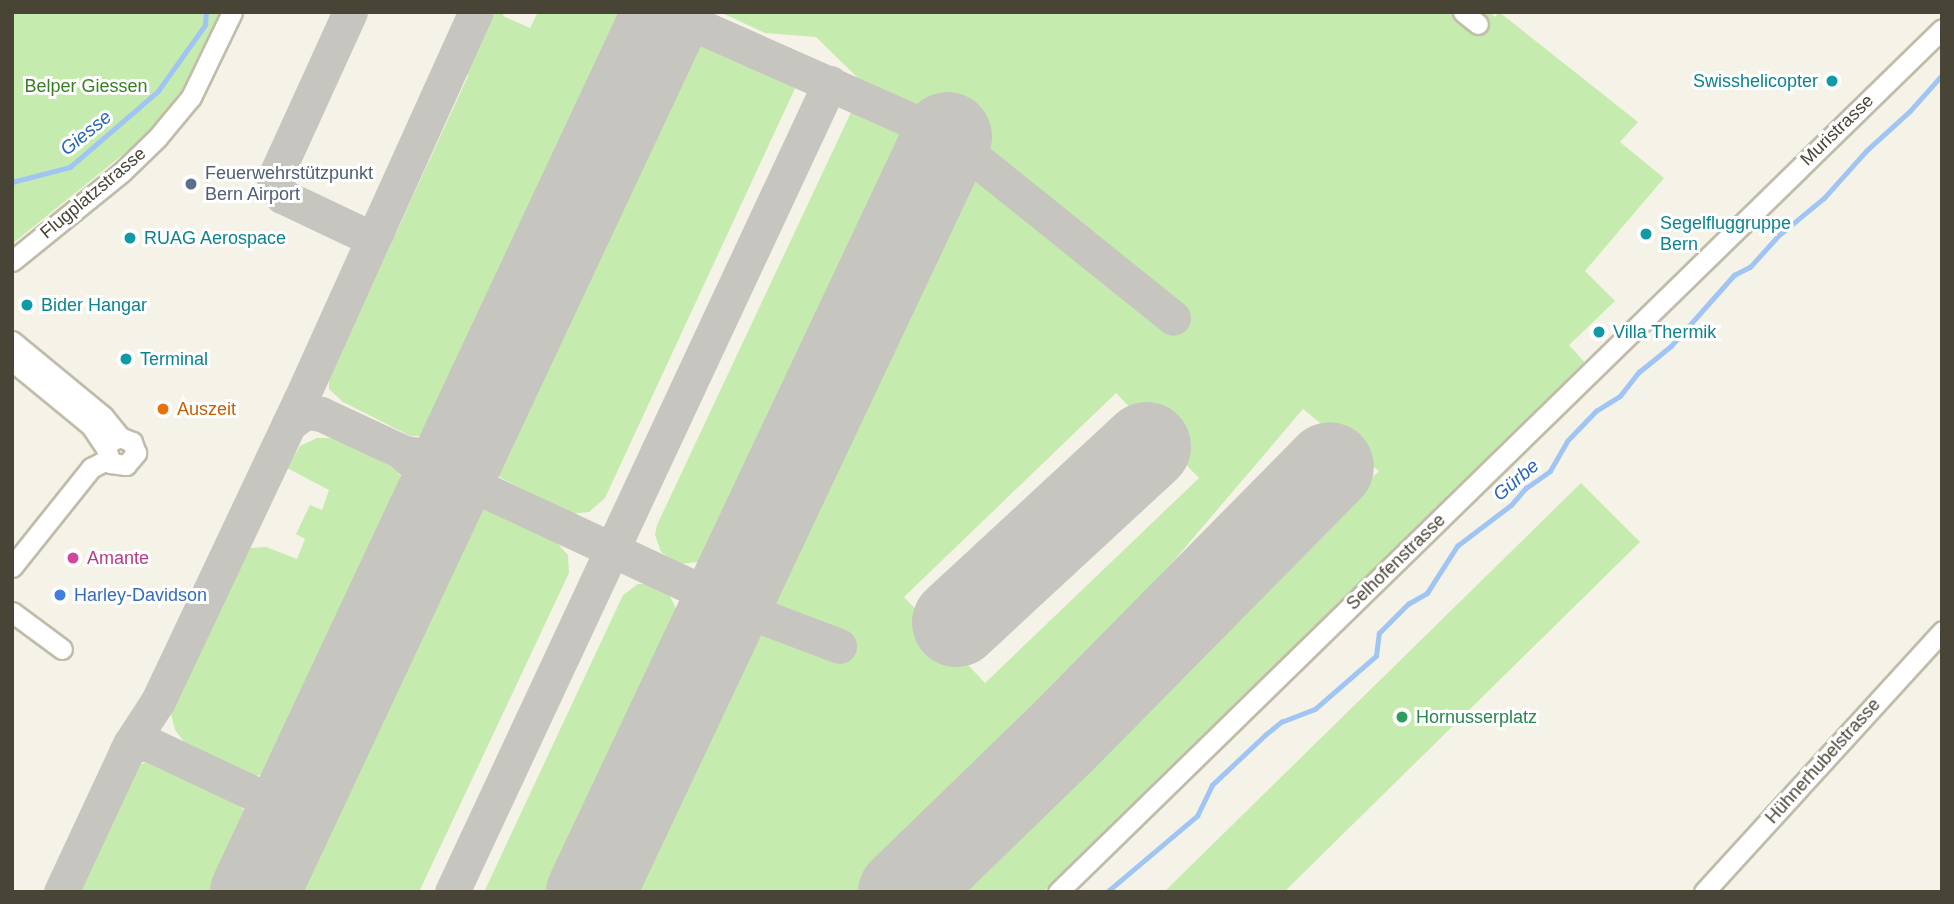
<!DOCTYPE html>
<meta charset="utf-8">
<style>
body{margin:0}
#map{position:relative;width:1954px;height:904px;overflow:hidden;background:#f5f3e7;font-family:Helvetica,sans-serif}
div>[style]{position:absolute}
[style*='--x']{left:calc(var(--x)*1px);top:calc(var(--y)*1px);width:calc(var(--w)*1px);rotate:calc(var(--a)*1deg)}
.green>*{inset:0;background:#c6ebae}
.stream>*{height:4.5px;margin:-2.25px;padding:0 2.25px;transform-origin:2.25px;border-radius:2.25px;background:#a0c5f4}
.taxiway>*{height:35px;margin:-17.5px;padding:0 17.5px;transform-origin:17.5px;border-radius:17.5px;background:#c6c5bf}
.runway>*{height:89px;margin:-44.5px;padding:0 44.5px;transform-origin:44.5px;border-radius:44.5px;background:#c6c5bf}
.roads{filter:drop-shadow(2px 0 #c1bca9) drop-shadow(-2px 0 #c1bca9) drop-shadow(0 2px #c1bca9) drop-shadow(0 -2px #c1bca9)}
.minor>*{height:19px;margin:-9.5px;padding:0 9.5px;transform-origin:9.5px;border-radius:9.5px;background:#fff}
.dots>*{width:19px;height:19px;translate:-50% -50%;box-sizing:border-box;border:4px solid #fff;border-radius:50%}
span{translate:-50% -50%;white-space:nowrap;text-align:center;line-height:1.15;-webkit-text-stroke:6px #fff;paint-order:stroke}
.culture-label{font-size:18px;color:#0d838f}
.right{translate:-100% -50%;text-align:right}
.left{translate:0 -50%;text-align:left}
.park-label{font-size:18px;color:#397e25}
.street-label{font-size:18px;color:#484436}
.service-label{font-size:18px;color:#4e5e75}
.food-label{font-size:18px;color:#c56008}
.hotel-label{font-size:18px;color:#b23c85}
.shop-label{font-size:18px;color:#366cbe}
.leisure-label{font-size:18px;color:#27864d}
.water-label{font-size:19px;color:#2866bb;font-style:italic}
.frame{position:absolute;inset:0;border:14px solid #484436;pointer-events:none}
</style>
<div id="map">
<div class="green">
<i style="clip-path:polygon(12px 12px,221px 12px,187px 89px,147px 135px,12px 244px)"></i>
<i style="clip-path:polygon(487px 12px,504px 12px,503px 16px,530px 28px,538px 12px,625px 12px,627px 24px,439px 425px,423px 436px,410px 436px,343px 402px,329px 389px,329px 379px,468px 76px,464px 62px)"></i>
<i style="clip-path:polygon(evenodd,720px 12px,1489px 12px,1495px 17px,1499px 12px,1638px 122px,1620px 142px,1664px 178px,1585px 271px,1615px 301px,1569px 345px,1588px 366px,1043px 892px,949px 892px,1379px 471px,1303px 409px,1033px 726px,863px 892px,617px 892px,960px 162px,1112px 278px,1166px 325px,1180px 310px,949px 121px,862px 82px,816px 37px,765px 33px,720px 12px,1116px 393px,1199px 478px,985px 683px,904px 597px,1116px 393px)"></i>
<i style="clip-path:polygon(693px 29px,798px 82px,605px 498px,589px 512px,570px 514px,486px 470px)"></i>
<i style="clip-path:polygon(854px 106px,910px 128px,715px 545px,707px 557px,699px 562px,678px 564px,661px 552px,655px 535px,657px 525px)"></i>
<i style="clip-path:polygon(317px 438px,332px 438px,395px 468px,403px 480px,406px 493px,285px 758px,275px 771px,256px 776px,185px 743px,175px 730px,171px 714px,250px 548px,266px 547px,297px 559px,305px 539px,296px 534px,310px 505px,322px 510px,329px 490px,287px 468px,300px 446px)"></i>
<i style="clip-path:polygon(1581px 483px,1640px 542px,1284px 892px,1164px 892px)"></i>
<i style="clip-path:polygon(472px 502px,556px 542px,568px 555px,569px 573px,419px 892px,289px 892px)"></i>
<i style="clip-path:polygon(638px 584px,649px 584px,670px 596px,678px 613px,677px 626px,552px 892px,484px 892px,623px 595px)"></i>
<i style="clip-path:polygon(148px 761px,231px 798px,246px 812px,247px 837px,223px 892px,69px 892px,126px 771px)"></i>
</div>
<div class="stream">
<i style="--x:12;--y:182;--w:60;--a:-14.5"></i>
<i style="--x:70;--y:167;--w:116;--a:-40.8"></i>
<i style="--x:158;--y:91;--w:81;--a:-54.5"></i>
<i style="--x:205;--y:25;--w:13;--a:-86"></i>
<i style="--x:1107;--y:892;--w:118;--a:-40.2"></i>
<i style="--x:1197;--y:816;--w:34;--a:-64"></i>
<i style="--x:1212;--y:785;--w:73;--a:-43.3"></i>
<i style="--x:1265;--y:735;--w:21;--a:-39"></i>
<i style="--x:1281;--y:722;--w:36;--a:-21"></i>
<i style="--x:1315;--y:709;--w:81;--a:-41"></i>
<i style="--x:1376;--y:656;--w:23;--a:-83"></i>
<i style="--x:1379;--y:633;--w:41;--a:-45"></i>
<i style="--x:1408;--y:604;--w:22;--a:-30"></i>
<i style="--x:1427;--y:593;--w:56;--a:-57.4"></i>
<i style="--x:1457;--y:546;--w:68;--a:-37.2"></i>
<i style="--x:1511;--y:505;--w:23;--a:-49"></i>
<i style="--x:1526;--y:488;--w:29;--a:-35"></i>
<i style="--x:1550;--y:471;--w:34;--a:-60"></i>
<i style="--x:1567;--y:441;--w:42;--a:-46"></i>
<i style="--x:1596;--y:411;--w:28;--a:-32"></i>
<i style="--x:1620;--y:396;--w:31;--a:-52"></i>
<i style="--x:1639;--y:372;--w:41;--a:-39.1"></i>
<i style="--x:1671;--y:346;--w:95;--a:-48.4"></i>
<i style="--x:1734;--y:275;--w:18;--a:-27"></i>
<i style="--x:1750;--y:267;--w:42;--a:-47.9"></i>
<i style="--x:1778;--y:236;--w:60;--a:-39.6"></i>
<i style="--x:1824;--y:198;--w:63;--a:-48.2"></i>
<i style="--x:1866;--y:151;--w:59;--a:-42.3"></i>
<i style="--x:1910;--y:111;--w:48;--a:-48.4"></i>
</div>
<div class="taxiway">
<i style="--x:350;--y:12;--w:183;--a:114.5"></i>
<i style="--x:274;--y:179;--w:19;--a:65"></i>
<i style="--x:282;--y:196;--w:91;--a:25.4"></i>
<i style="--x:364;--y:235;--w:14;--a:-17"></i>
<i style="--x:640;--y:12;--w:24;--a:73"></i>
<i style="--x:647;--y:35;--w:28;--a:98"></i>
<i style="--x:667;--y:12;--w:306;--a:23.9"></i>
<i style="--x:947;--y:136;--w:290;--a:38.8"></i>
<i style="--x:289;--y:424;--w:20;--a:-37"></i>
<i style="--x:305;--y:412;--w:16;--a:7"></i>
<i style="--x:321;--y:414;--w:447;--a:25"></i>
<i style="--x:726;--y:603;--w:121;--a:20.8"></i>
<i style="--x:405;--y:453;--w:14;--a:8"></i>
<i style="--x:419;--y:455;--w:26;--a:-9"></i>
<i style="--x:445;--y:451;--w:20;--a:-33"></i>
<i style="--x:462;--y:440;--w:24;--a:-55"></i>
<i style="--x:404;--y:454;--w:23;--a:43"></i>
<i style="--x:421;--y:470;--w:17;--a:65"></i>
<i style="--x:428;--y:485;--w:15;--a:82"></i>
<i style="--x:430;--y:500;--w:25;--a:99"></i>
<i style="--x:126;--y:752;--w:12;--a:-42"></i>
<i style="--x:135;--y:744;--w:14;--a:0"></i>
<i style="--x:149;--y:744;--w:117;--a:25.3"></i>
<i style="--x:255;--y:794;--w:14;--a:34"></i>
<i style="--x:267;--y:802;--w:15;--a:53"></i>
<i style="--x:276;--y:814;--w:13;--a:81"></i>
<i style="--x:278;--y:827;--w:21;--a:98"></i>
<i style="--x:255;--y:794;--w:10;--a:17"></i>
<i style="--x:265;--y:797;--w:19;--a:-9"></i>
<i style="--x:284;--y:794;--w:17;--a:-28"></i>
<i style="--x:299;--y:786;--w:21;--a:-53"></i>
<i style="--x:61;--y:892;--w:163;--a:-65"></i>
<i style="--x:130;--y:744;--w:51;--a:-56.9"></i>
<i style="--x:158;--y:701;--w:332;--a:-64.7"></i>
<i style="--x:300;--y:401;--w:427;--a:-65.7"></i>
<i style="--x:452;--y:892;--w:893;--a:-64.96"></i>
</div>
<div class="runway">
<i style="--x:956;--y:622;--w:259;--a:-42.8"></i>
<i style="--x:254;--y:892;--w:972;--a:-64.86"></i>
<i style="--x:590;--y:892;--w:836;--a:-64.72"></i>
<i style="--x:902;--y:892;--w:220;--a:-44.1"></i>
<i style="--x:1060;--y:739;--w:383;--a:-45.4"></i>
</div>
<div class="roads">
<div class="minor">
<i style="--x:1463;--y:12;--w:19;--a:39"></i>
<i style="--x:12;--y:261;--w:141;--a:-39"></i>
<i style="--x:122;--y:172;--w:49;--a:-44.2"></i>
<i style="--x:157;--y:138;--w:53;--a:-50.3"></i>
<i style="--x:191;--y:97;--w:94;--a:-64.2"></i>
<i style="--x:12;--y:341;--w:118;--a:39.5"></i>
<i style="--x:103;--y:416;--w:27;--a:51"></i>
<i style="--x:12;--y:361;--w:102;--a:39.4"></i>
<i style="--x:91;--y:426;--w:27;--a:56"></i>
<i style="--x:106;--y:448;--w:16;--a:72"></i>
<i style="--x:111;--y:463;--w:15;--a:8"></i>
<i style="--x:126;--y:465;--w:16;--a:-50"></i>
<i style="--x:136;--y:453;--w:12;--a:-110"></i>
<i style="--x:132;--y:442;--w:13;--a:-157"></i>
<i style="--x:120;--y:437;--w:12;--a:156"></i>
<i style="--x:109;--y:442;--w:7;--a:117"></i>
<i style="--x:12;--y:567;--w:127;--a:-51.4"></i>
<i style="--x:91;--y:468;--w:19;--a:-28"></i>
<i style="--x:12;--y:612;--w:62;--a:36.5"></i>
<i style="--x:1058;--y:892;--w:1235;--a:-44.31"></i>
<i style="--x:1704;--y:892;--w:353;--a:-47.6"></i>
</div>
</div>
<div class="dots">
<i style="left:1832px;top:81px;background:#0f9aa8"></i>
<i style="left:191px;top:184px;background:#5c6f8a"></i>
<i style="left:1646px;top:234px;background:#0f9aa8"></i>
<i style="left:130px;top:238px;background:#0f9aa8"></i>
<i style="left:27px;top:305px;background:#0f9aa8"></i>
<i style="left:1599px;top:332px;background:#0f9aa8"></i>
<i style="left:126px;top:359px;background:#0f9aa8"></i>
<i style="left:163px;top:409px;background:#e8710a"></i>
<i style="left:73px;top:558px;background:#d1479c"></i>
<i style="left:60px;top:595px;background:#3f7fe0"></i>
<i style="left:1402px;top:717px;background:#2e9e5b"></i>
</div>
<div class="culture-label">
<span class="right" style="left:1818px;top:81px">Swisshelicopter</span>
<span class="left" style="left:1660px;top:234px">Segelfluggruppe<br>Bern</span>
<span class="left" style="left:144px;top:238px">RUAG Aerospace</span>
<span class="left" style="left:41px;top:305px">Bider Hangar</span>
<span class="left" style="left:1613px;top:332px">Villa Thermik</span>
<span class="left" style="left:140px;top:359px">Terminal</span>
</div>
<div class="park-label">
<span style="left:86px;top:86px">Belper Giessen</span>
</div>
<div class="street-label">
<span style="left:1837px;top:130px;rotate:-44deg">Muristrasse</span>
<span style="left:93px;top:193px;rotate:-40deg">Flugplatzstrasse</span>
<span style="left:1396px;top:562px;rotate:-44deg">Selhofenstrasse</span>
<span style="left:1823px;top:761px;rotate:-48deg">Hühnerhubelstrasse</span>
</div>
<div class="service-label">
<span class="left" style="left:205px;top:184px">Feuerwehrstützpunkt<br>Bern Airport</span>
</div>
<div class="food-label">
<span class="left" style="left:177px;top:409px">Auszeit</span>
</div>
<div class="hotel-label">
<span class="left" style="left:87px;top:558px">Amante</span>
</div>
<div class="shop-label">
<span class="left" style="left:74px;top:595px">Harley-Davidson</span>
</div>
<div class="leisure-label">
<span class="left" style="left:1416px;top:717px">Hornusserplatz</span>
</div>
<div class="water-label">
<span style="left:86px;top:133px;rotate:-39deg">Giesse</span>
<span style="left:1516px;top:480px;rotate:-40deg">Gürbe</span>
</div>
<div class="frame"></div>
</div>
